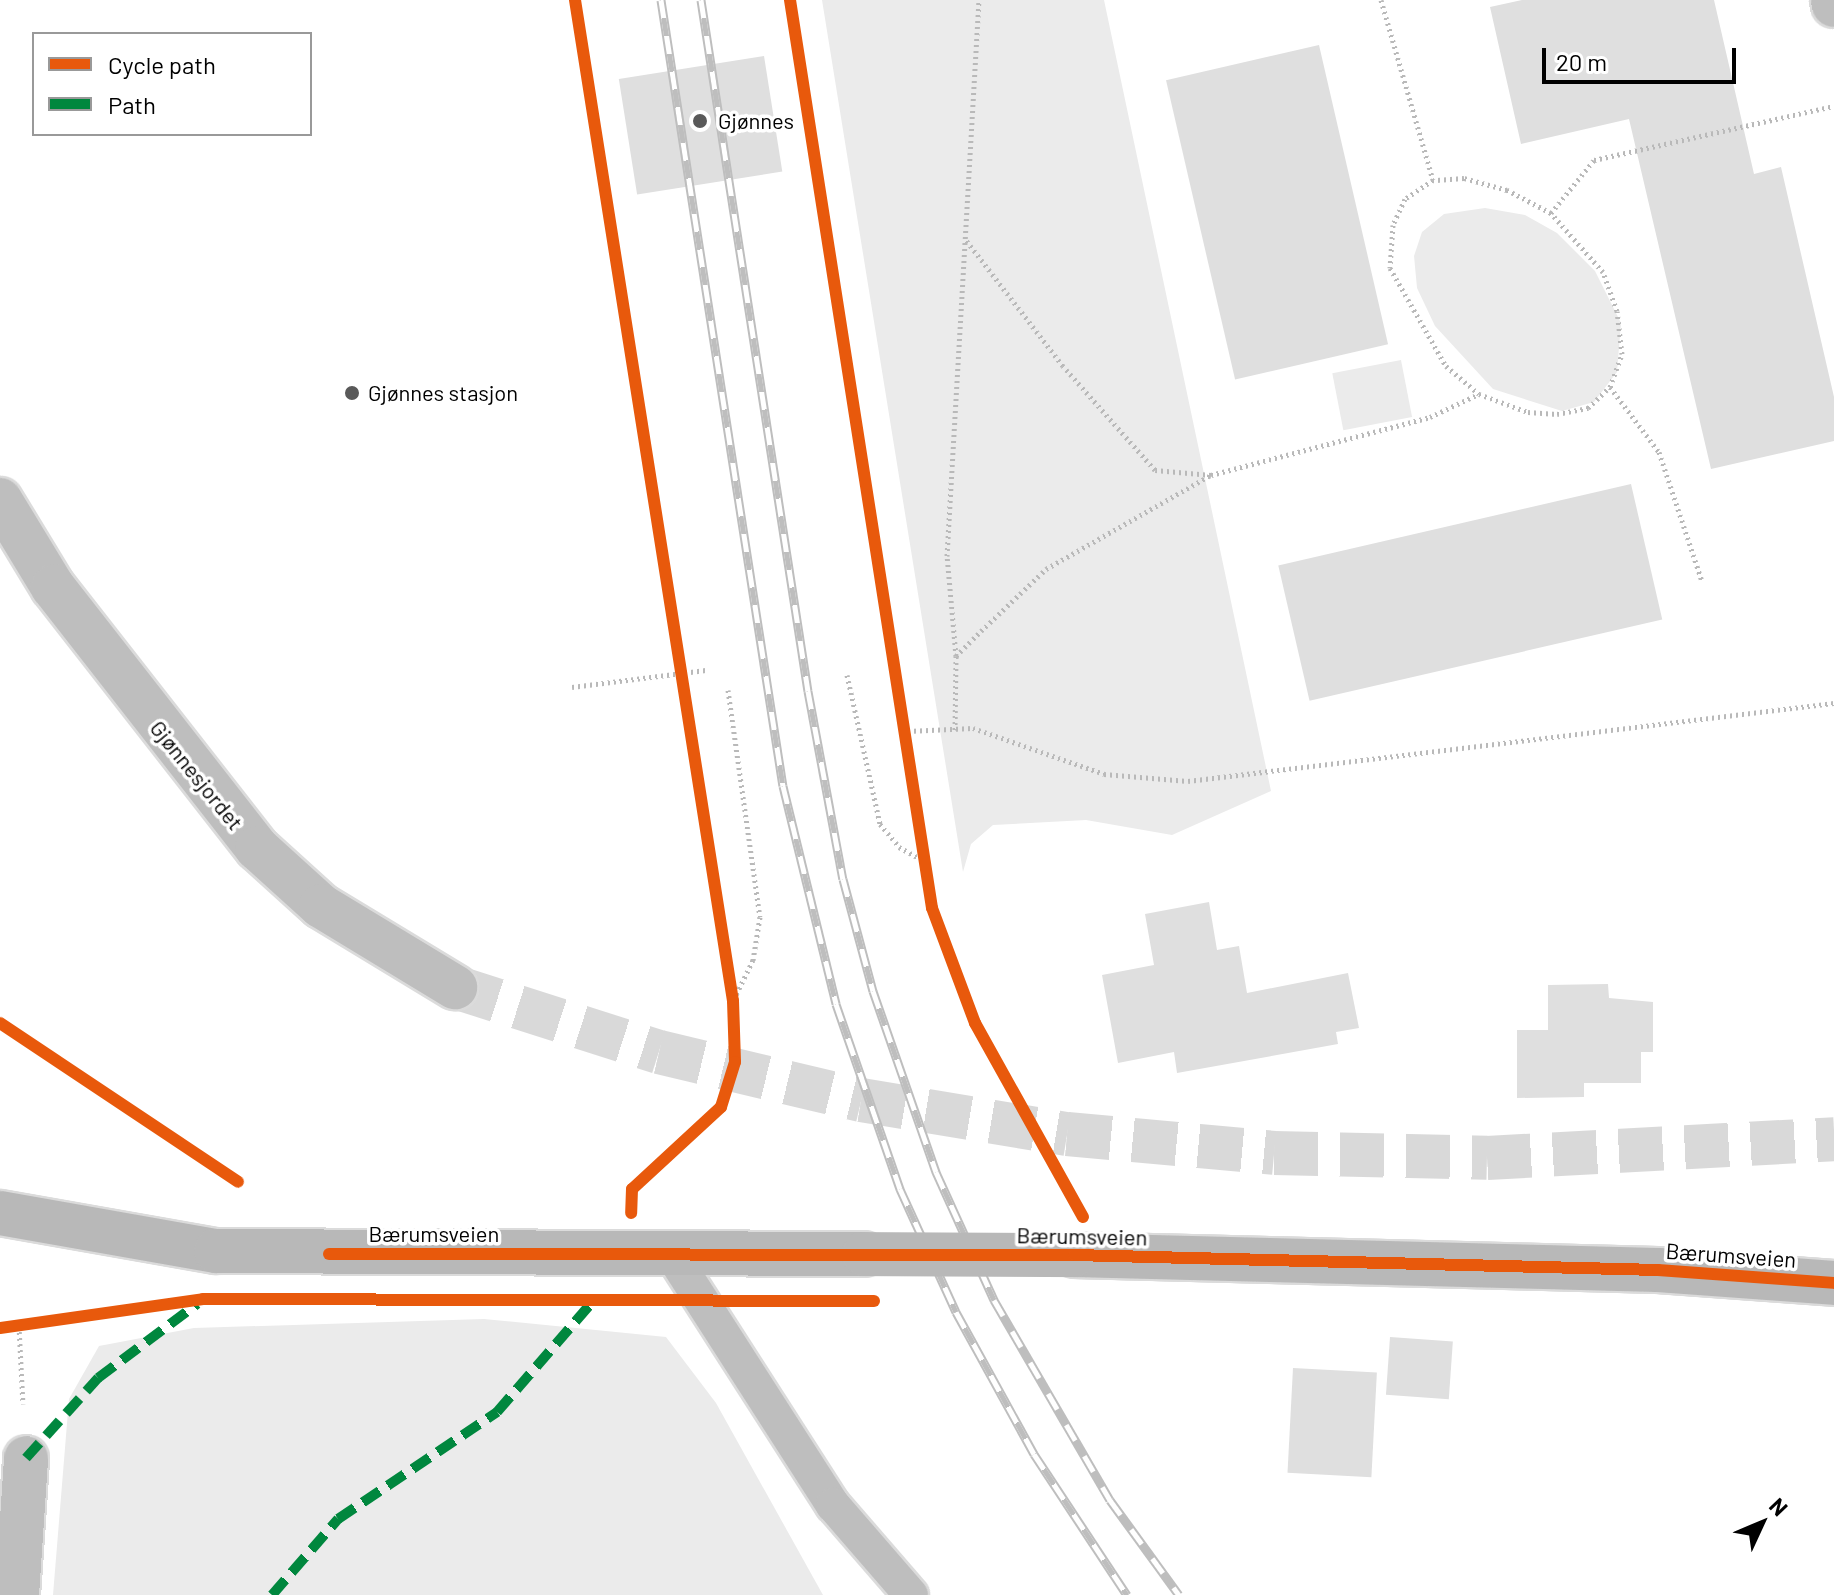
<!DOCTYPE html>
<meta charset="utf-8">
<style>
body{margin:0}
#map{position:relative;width:1834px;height:1595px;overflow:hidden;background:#fff;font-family:Barlow,sans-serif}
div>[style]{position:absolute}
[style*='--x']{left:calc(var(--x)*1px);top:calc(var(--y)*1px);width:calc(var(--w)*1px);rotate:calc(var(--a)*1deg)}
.green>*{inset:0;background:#ebebeb;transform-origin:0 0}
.building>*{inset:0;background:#dfdfdf;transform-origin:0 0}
.primary-tunnel>*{height:44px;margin-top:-22px;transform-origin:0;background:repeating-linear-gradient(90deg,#d9d9d9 0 44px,transparent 0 66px)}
.path>*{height:5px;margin-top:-2.5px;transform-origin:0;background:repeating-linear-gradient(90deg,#b9b9b9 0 2px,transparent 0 6px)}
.roads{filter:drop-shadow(2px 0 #dbdbdb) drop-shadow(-2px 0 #dbdbdb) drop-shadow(0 2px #dbdbdb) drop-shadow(0 -2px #dbdbdb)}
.lane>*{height:34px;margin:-17px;padding:0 17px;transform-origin:17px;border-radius:17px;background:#bebebe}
.street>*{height:44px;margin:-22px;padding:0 22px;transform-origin:22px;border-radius:22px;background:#bebebe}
.secondary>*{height:44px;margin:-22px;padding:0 22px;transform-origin:22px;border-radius:22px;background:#b8b8b8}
.primary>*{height:44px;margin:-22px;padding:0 22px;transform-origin:22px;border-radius:22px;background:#bebebe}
.rail>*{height:9px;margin-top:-4.5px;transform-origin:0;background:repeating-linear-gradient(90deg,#fff 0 18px,#bebebe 0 36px);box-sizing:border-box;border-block:2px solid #bebebe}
.secondary-bridge>*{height:44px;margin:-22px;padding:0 22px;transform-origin:22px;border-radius:22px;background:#b8b8b8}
.quiet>*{height:10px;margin-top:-5px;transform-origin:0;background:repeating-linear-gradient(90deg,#00873e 0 20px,transparent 0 30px)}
.cycleway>*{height:12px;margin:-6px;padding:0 6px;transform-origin:6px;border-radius:6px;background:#e8590c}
.dots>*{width:22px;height:22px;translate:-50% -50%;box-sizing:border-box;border:4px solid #fff;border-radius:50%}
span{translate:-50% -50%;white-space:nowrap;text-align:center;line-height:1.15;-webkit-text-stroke:7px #fff;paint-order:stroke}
.poi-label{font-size:22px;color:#000}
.left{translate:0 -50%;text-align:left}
.street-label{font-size:22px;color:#000}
.legend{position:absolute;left:32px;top:32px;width:280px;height:104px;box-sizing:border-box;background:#fff;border:2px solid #999;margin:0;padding:10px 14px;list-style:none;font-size:24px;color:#000}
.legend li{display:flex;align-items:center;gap:16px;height:40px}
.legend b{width:40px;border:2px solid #999}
.north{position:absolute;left:1722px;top:1483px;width:80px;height:80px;-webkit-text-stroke:6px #fff;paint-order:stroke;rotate:46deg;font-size:22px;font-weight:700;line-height:32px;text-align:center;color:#000}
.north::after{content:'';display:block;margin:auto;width:28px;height:36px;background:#000;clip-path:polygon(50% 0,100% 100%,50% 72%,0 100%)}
.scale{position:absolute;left:1542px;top:48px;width:194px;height:36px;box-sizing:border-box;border:4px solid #000;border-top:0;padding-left:10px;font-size:24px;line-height:28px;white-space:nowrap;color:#000;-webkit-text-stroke:6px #fff;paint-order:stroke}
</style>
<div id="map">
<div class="green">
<i style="clip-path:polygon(822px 0,1104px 0,1271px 791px,1172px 835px,1086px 820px,993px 825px,971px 844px,963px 872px)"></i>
<i style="clip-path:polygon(1485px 208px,1525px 215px,1557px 233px,1595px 271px,1621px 323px,1617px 372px,1594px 402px,1562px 411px,1493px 389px,1435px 326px,1417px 288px,1414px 256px,1422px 232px,1444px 214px)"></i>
<i style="left:1401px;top:360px;width:58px;height:70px;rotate:79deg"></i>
<i style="clip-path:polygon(484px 1319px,666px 1337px,716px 1403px,823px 1595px,53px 1595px,69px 1399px,99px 1346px,194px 1328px)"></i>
</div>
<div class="building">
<i style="clip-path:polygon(1522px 0,1714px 0,1754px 174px,1781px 167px,1834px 397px,1834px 441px,1711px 469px,1629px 119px,1521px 144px,1490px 7px)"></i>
<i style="left:1319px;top:45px;width:307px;height:157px;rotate:77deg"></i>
<i style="left:764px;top:56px;width:117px;height:147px;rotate:81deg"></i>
<i style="left:1631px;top:484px;width:139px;height:362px;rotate:77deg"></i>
<i style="clip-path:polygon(1209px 902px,1217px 950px,1239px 946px,1247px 993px,1348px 973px,1359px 1028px,1336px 1032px,1338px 1044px,1177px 1073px,1174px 1052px,1118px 1063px,1102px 975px,1154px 965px,1145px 914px)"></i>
<i style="clip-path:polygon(1608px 984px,1609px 998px,1653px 1002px,1653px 1052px,1641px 1052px,1641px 1083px,1584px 1083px,1584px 1097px,1517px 1098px,1517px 1030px,1548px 1030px,1548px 985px)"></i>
<i style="left:1390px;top:1337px;width:63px;height:58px;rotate:4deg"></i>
<i style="left:1293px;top:1368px;width:84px;height:105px;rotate:3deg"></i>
</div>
<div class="primary-tunnel">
<i style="--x:455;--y:987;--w:214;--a:17.7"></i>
<i style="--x:659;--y:1052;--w:208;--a:13.4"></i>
<i style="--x:861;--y:1100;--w:209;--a:9.4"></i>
<i style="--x:1067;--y:1134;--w:208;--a:5.2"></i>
<i style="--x:1274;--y:1153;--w:213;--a:1.3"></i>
<i style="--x:1487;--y:1158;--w:348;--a:-3.1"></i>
</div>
<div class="path">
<i style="--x:790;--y:0;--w:919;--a:81.11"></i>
<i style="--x:932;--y:908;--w:123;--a:69.5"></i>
<i style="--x:975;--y:1023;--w:201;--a:60.9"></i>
<i style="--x:1381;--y:0;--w:187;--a:73.9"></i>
<i style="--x:1551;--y:213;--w:68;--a:-50.9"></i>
<i style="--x:1594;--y:160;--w:246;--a:-12.7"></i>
<i style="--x:1610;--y:387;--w:81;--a:53"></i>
<i style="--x:1659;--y:452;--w:136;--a:71.6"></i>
<i style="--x:1211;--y:475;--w:227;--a:-14.8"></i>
<i style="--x:1430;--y:417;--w:54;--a:-25.1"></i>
<i style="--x:1479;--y:394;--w:52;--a:20.2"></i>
<i style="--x:1528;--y:412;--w:29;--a:4"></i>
<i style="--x:1557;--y:414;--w:32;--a:-11"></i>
<i style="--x:1588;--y:408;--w:30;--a:-44"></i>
<i style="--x:1610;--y:387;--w:35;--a:-70"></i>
<i style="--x:1622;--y:354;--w:43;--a:-96.6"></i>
<i style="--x:1617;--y:311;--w:41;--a:-109.7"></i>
<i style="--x:1603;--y:272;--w:79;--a:-131.4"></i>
<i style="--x:1551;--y:213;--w:50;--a:-152.4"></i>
<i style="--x:1507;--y:190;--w:45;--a:-164.4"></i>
<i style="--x:1464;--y:178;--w:31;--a:176"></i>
<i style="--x:1433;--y:180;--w:34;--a:146"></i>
<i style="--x:1405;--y:199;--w:29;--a:115"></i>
<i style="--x:1393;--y:225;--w:43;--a:94"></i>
<i style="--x:1390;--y:268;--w:113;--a:60.3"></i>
<i style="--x:1446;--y:366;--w:43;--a:40.3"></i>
<i style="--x:956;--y:656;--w:100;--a:-95.1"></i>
<i style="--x:947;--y:556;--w:557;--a:-86.71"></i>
<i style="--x:847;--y:675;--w:153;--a:77.5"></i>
<i style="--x:880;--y:824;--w:30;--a:50"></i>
<i style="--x:899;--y:847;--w:31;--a:29"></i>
<i style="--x:572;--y:687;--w:135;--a:-7.2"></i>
<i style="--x:728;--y:690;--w:229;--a:82"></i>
<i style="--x:760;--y:917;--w:44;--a:99.2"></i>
<i style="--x:753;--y:960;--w:46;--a:116"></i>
<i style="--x:955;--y:730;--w:74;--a:-89.2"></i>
<i style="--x:956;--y:656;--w:35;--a:-45"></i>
<i style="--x:981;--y:631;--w:90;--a:-43.6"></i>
<i style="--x:1046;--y:569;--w:190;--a:-29.7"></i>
<i style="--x:1211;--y:475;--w:56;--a:-174.9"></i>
<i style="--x:1155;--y:470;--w:139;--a:-131.5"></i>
<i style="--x:1063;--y:366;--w:159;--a:-127.6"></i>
<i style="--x:908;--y:731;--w:65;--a:-2.6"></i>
<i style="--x:973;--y:728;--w:139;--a:19.3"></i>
<i style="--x:1104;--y:774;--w:84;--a:4.8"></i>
<i style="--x:1188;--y:781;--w:651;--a:-6.88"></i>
<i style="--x:19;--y:1326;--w:78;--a:87.1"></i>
<i style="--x:0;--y:1328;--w:173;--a:-8"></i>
</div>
<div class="roads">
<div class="lane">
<i style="--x:671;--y:1253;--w:300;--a:57.3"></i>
<i style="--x:833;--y:1505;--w:119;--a:49.1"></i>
</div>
<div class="street">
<i style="--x:1833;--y:0;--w:5;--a:79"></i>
<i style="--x:17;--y:1595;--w:137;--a:-86.2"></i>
</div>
<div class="secondary">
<i style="--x:0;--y:1213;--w:219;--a:10"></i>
<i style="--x:216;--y:1251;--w:648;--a:0.27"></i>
<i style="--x:1074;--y:1255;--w:584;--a:1.47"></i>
<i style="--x:1658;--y:1270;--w:176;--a:4.2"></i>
</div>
<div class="primary">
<i style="--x:0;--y:500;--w:102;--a:58.7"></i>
<i style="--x:53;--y:587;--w:331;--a:52"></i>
<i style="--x:257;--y:848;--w:86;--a:42.2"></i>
<i style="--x:321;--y:906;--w:157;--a:31.2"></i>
</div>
</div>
<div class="rail">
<i style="--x:661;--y:0;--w:795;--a:81.18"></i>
<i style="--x:783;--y:786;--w:224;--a:76.3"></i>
<i style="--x:836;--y:1004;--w:196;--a:70.9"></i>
<i style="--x:900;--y:1189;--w:135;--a:65.5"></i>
<i style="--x:956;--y:1312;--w:162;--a:61.2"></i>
<i style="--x:1034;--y:1454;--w:169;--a:56.6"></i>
<i style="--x:701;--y:0;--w:699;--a:81.2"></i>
<i style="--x:808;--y:691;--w:191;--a:79.5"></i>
<i style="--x:843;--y:879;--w:116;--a:75"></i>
<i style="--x:873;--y:991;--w:192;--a:70.8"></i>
<i style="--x:936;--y:1172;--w:141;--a:65.6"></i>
<i style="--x:994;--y:1300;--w:231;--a:59.9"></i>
<i style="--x:1110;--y:1500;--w:117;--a:54"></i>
</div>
<div class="secondary-bridge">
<i style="--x:864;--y:1254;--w:210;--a:0.3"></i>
</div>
<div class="quiet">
<i style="--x:26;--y:1458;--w:108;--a:-48"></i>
<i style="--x:98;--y:1378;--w:124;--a:-36.8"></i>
<i style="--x:272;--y:1595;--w:101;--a:-49"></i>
<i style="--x:338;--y:1519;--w:192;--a:-33.9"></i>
<i style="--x:497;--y:1412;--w:147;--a:-49.1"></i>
</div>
<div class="cycleway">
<i style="--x:575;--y:0;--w:1013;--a:81.03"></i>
<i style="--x:733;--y:1001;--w:61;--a:88.1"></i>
<i style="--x:735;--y:1062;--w:47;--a:107.3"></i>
<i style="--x:721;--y:1107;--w:121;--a:137.3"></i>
<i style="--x:632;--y:1189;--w:24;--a:92"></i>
<i style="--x:790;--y:0;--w:919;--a:81.11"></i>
<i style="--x:932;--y:908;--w:123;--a:69.5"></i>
<i style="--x:975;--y:1023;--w:222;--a:60.9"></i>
<i style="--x:0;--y:1023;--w:286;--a:33.7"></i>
<i style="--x:329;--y:1254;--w:745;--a:0.08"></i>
<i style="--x:1074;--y:1255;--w:584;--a:1.47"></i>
<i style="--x:1658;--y:1270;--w:176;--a:4.2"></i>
<i style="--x:0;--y:1328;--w:205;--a:-8.1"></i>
<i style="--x:203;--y:1299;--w:671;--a:0.17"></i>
</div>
<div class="dots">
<i style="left:700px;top:121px;background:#595959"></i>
<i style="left:352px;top:393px;background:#595959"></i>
</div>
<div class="poi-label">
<span class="left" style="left:718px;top:121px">Gjønnes</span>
<span class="left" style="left:368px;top:393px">Gjønnes stasjon</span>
</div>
<div class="street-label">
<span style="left:197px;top:775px;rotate:51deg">Gjønnesjordet</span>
<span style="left:434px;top:1234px">Bærumsveien</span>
<span style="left:1082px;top:1236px;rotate:1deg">Bærumsveien</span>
<span style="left:1731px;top:1255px;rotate:4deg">Bærumsveien</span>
</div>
<ul class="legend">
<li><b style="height:10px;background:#e8590c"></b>Cycle path</li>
<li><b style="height:10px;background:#00873e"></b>Path</li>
</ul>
<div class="north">N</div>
<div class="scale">20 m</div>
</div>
